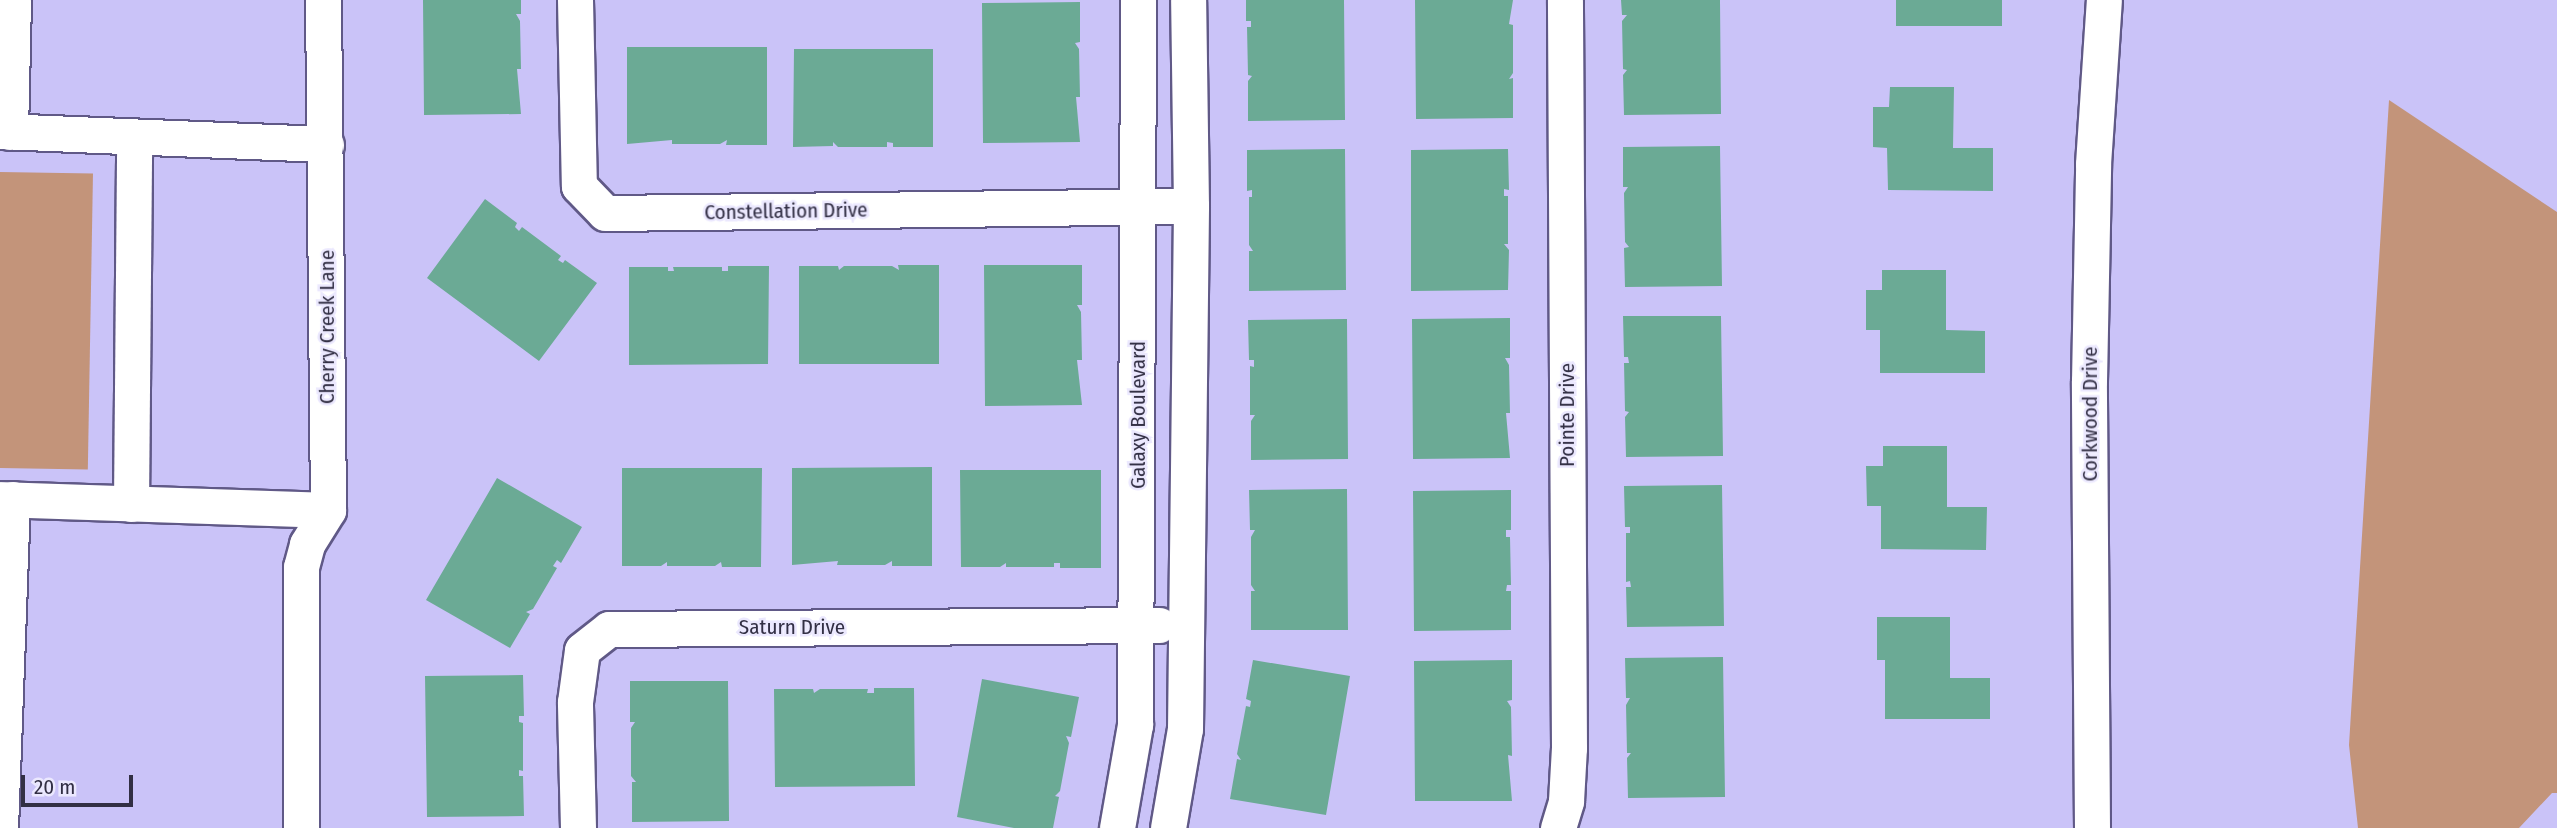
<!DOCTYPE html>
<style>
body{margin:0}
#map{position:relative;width:2557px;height:828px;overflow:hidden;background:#cac3f8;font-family:"Fira Sans Condensed",sans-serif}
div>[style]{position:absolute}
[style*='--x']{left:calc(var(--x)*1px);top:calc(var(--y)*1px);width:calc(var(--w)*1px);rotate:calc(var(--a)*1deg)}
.green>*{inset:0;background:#c3947a;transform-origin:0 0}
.building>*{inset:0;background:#6baa95;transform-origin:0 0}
.roads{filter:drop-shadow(2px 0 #605987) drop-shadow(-2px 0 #605987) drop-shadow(0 2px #605987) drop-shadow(0 -2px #605987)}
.street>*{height:35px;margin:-17.5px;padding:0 17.5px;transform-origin:17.5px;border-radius:17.5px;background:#fff}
span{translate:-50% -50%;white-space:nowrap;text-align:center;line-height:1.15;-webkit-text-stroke:5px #ebe8fe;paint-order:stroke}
.street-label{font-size:21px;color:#322f44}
.scale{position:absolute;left:21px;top:775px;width:112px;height:32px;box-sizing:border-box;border:4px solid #322f44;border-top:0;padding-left:9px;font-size:21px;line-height:24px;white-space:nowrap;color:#322f44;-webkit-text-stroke:5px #ebe8fe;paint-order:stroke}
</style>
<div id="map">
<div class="green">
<i style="clip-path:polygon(2389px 100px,2557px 212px,2557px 793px,2552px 793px,2519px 828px,2358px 828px,2349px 745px)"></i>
<i style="left:0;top:172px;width:93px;height:296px;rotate:1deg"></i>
</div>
<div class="building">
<i style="clip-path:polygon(423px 0,521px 0,521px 14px,516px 14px,520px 21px,521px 69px,517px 69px,521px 114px,424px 115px)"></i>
<i style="clip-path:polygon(1246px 0,1344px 0,1345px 120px,1248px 121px,1248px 81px,1252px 76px,1248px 75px,1247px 27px,1251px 27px,1251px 21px,1246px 21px)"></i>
<i style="clip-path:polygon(1415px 0,1513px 0,1509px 24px,1513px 25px,1513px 73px,1509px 79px,1513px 78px,1513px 118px,1416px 119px)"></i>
<i style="clip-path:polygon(1621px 0,1720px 0,1721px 114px,1624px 115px,1623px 75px,1627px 70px,1623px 69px,1622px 21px,1627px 15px,1622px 15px)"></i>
<i style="left:1896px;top:0;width:106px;height:26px"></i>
<i style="clip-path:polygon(1080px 2px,1080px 42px,1075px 43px,1079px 49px,1080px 97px,1076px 97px,1080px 142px,983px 143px,982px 3px)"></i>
<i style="clip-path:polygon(627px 47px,767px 47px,767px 145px,726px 145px,727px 140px,720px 144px,672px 144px,672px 140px,627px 144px)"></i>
<i style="clip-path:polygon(794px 49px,933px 49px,933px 147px,893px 147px,893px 143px,887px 142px,887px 147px,838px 147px,833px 142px,833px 146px,793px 147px)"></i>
<i style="clip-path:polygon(1890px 87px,1954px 87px,1953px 148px,1993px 148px,1993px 191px,1888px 190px,1887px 148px,1873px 147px,1873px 107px,1889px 107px)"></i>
<i style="clip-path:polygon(1720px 146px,1722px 286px,1625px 287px,1624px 248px,1629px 247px,1625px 242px,1624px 193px,1628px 187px,1623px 187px,1623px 147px)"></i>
<i style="clip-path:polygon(1345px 149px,1346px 290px,1249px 291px,1249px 251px,1253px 251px,1249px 245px,1249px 197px,1252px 197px,1252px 190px,1247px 191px,1247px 150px)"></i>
<i style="clip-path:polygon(1508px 149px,1509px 190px,1504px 189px,1504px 196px,1508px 196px,1508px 244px,1504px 244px,1509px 250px,1508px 290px,1411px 291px,1411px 150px)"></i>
<i style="clip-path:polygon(485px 199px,517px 223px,515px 227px,519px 231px,522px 227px,561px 256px,558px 260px,563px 263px,565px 260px,597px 283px,539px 361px,427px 278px)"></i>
<i style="clip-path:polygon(898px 265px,939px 265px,939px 364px,799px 364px,799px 266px,838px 266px,839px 270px,844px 266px,892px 266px,899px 270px)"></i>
<i style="clip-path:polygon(984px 265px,1082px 265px,1082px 305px,1077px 305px,1081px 312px,1082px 360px,1077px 360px,1082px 405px,985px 406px)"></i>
<i style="clip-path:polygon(728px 266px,769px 266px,768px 364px,629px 365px,629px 267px,668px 267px,668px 271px,674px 271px,673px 267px,722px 267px,722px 271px,728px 271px)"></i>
<i style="clip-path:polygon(1882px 270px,1946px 270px,1946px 330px,1985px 331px,1985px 373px,1880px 373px,1880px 330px,1866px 330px,1866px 290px,1882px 290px)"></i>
<i style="clip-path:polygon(1623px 316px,1721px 316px,1723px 456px,1626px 457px,1625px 417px,1629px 412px,1625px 411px,1624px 363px,1629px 363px,1628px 357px,1624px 357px)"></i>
<i style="clip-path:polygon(1510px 318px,1510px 358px,1505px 358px,1509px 365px,1510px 413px,1506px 413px,1510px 458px,1413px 459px,1412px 319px)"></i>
<i style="clip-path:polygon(1347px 319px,1348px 459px,1251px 460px,1251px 421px,1255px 415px,1250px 415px,1250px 366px,1254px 367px,1254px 360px,1249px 360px,1248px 320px)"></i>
<i style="clip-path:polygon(1883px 446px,1947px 446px,1947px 507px,1987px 507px,1986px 550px,1881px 549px,1881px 506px,1867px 506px,1866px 466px,1883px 466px)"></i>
<i style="clip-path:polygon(932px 467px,932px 566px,892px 566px,892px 561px,885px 565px,837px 565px,838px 561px,792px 565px,792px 468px)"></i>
<i style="clip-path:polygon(622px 468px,762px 468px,761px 567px,722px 567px,721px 562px,715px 566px,667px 566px,667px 562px,661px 566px,622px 566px)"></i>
<i style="clip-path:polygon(960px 470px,1101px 470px,1101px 568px,1060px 568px,1060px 563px,1054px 563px,1054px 567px,1006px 567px,1006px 563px,1000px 567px,961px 567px)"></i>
<i style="clip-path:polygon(497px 478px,582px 527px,561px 563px,557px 560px,553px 566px,557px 568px,533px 609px,526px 612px,530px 614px,510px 648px,426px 600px)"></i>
<i style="clip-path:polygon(1722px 485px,1724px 626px,1627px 627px,1626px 587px,1631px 587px,1630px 581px,1626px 582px,1626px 533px,1630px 533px,1630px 527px,1625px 527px,1624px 486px)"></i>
<i style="clip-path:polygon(1347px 489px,1348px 630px,1251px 630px,1251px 591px,1255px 591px,1251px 585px,1251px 537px,1255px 530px,1250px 530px,1249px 490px)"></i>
<i style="clip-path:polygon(1511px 490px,1511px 530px,1506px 530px,1506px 537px,1510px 537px,1511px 585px,1507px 585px,1506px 591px,1511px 591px,1511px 630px,1414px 631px,1413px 491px)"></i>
<i style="clip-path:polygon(1877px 617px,1950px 617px,1950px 678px,1990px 678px,1990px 719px,1885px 719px,1885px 660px,1877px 660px)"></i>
<i style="clip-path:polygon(1723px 657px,1725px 797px,1628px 798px,1627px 758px,1631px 753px,1627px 753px,1626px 705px,1630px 698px,1626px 698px,1625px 658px)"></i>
<i style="clip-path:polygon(1253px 660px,1350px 676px,1326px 815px,1230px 799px,1237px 759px,1241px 760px,1237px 754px,1246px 706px,1250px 707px,1251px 701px,1246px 699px)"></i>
<i style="clip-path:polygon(1512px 660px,1512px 700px,1507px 701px,1511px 707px,1512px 756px,1508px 755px,1512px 801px,1415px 801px,1414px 661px)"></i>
<i style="clip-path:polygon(523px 675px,524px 716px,519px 716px,519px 722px,523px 723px,523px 771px,519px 770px,519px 776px,523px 776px,524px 816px,427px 817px,425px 676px)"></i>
<i style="clip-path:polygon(982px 679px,1079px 697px,1071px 737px,1066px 736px,1069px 743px,1060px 791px,1055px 796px,1059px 797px,1053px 828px,1014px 828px,957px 817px)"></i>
<i style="clip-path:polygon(630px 681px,728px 681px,729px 821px,632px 822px,632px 782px,636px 782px,631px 776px,631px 728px,635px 722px,630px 722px)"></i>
<i style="clip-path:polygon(874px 688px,914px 688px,915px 786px,775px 787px,774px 689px,813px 689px,814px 693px,820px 689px,868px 689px,867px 693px,874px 693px)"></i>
</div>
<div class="roads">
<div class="street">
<i style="--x:575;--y:0;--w:186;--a:88.8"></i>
<i style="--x:579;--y:186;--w:37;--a:46"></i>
<i style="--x:605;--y:213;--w:586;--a:-0.68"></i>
<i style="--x:0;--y:131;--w:326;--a:2.3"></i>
<i style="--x:10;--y:132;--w:132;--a:-88.7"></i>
<i style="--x:0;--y:499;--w:328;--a:1.9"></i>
<i style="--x:131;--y:504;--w:366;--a:-89.5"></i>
<i style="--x:0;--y:828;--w:329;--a:-87.9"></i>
<i style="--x:301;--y:828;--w:261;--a:-90"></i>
<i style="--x:301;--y:567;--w:24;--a:-75"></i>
<i style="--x:307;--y:544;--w:40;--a:-58"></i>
<i style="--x:328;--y:510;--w:510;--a:-90.56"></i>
<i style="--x:578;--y:828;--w:126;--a:-91.4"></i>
<i style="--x:575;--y:702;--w:52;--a:-82.3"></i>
<i style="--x:582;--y:650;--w:34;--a:-38"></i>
<i style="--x:609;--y:629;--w:550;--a:-0.42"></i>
<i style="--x:1117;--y:828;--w:105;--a:-80.1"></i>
<i style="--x:1135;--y:725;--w:725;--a:-89.76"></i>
<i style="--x:1168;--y:828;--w:100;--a:-80.3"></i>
<i style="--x:1185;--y:729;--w:523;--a:-89.34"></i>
<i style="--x:1191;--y:206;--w:206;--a:-90.8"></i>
<i style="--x:1558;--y:828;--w:28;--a:-73"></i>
<i style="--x:1566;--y:801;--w:53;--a:-86.8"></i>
<i style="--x:1569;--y:748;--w:748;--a:-90.31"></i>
<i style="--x:2092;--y:828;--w:447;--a:-90.4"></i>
<i style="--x:2089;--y:381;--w:217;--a:-88.9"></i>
<i style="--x:2093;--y:164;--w:164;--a:-86.2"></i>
</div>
</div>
<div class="street-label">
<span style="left:786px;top:211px;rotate:-1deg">Constellation Drive</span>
<span style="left:327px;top:327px;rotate:-90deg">Cherry Creek Lane</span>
<span style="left:2090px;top:414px;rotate:-90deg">Corkwood Drive</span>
<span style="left:1138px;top:415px;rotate:-90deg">Galaxy Boulevard</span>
<span style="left:1567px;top:415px;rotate:-90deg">Pointe Drive</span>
<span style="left:792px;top:627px">Saturn Drive</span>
</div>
<div class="scale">20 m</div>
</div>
